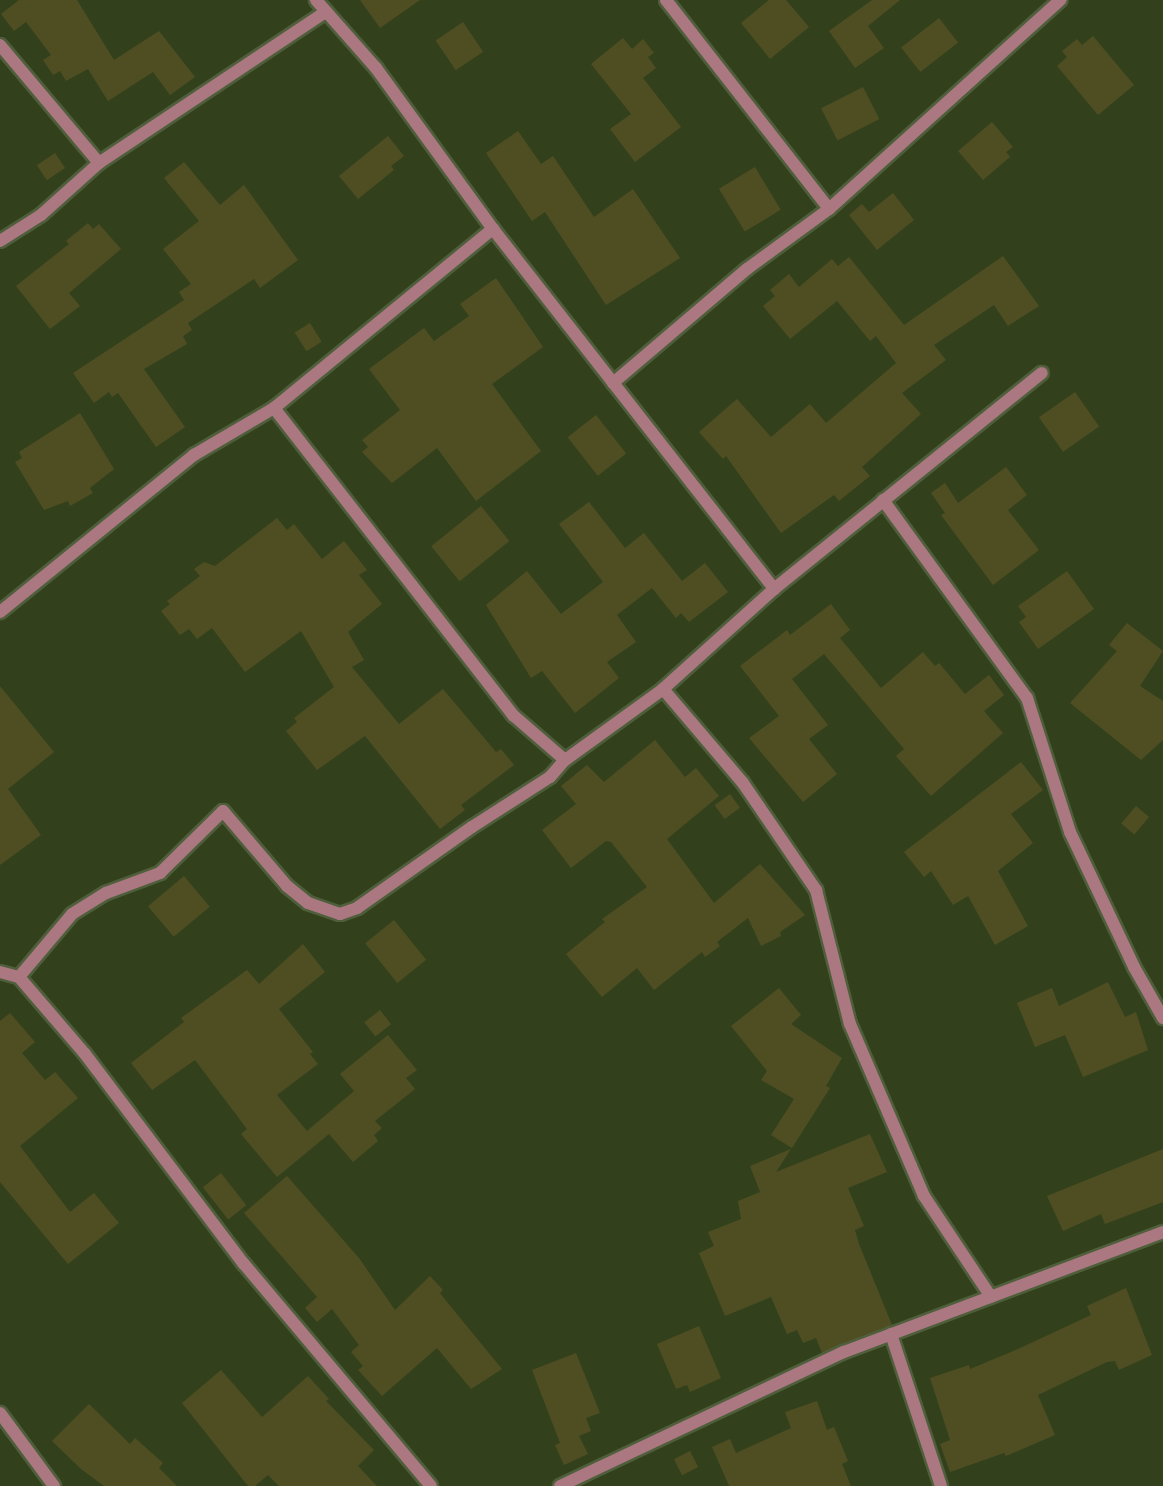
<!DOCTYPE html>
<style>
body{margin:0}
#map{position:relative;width:1163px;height:1486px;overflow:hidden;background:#32411c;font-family:"Public Sans",sans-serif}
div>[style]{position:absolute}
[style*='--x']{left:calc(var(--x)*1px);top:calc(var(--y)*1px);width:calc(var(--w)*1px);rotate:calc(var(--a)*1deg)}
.building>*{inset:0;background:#4f4e23;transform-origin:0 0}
.roads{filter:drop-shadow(2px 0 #4f5e3b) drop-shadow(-2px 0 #4f5e3b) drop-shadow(0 2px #4f5e3b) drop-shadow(0 -2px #4f5e3b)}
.minor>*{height:12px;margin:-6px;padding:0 6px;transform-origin:6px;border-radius:6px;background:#ab7881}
span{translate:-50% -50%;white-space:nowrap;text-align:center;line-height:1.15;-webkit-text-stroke:4.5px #1e2515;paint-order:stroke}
</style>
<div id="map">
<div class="building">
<i style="clip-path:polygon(19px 0,77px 0,114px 60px,159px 31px,195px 77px,170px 95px,153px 72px,108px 101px,88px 69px,66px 81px,60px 71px,53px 75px,43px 60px,51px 55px,26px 22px,14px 31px,1px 14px)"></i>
<i style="clip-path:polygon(360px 0,420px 0,380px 28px)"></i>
<i style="clip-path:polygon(769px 0,786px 0,809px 27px,770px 59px,741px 23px)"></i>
<i style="clip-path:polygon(872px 0,900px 0,868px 26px,884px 48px,855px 68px,829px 31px)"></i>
<i style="left:939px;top:18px;width:31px;height:48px;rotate:52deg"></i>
<i style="left:463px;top:22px;width:36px;height:33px;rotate:56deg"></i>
<i style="clip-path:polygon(1093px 36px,1134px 85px,1098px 115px,1057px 66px,1067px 57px,1062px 51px,1077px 39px,1082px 45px)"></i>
<i style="clip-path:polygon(623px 38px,632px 49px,643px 39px,654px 53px,648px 57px,656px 68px,643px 78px,681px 127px,635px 162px,610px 129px,631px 114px,591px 64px)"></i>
<i style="left:863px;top:87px;width:36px;height:47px;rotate:63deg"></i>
<i style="clip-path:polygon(992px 122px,1013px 147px,1006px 152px,1010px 157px,983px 180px,958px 151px)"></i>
<i style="clip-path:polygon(518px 131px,541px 164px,553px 156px,594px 217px,633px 189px,680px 258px,606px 305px,545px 212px,532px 221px,486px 153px)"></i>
<i style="clip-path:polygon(388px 136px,404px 156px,391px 166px,394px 170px,358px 199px,339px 176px)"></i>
<i style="left:55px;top:153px;width:18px;height:22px;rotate:56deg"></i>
<i style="clip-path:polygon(184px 162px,220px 205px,244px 185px,298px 260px,260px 288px,254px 279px,188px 323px,192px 330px,183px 336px,187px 344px,144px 369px,185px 427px,156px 447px,118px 393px,112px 397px,109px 392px,94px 403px,73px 373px,184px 300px,179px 292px,191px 284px,163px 249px,199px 221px,164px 178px)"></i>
<i style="left:755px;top:167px;width:50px;height:42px;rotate:59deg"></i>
<i style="clip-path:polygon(893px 193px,914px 220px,877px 250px,849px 215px,862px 204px,869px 212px)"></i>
<i style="clip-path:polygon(88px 223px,93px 229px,99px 224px,121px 249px,69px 293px,80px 306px,50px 329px,16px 286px,69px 244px,66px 241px)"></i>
<i style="clip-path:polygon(1003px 256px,1039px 306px,1008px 326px,994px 305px,934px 345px,946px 360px,902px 393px,921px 414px,862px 467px,870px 476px,839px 501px,834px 495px,781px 533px,726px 456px,723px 459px,699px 432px,737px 399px,771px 437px,810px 404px,826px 423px,896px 363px,876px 336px,870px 341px,837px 301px,790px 339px,763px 306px,775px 296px,770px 290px,789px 274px,799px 287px,832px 259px,838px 266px,849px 257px,904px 325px)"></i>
<i style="clip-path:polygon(496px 278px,543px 347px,492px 384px,541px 451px,476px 501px,437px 448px,392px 483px,362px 452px,368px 447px,362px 440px,400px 410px,369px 369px,424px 328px,434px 341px,469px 316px,460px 304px)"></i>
<i style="left:310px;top:323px;width:22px;height:18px;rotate:58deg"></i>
<i style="left:1075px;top:392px;width:42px;height:44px;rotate:55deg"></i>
<i style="clip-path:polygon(80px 413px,114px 469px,90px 488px,93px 493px,70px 506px,68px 501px,44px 510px,15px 462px,22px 458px,19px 452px)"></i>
<i style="left:596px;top:415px;width:49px;height:36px;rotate:52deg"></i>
<i style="clip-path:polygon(1006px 467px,1027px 495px,1008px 510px,1039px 550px,993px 585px,941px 515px,945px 513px,931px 493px,945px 483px,958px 503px)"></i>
<i style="clip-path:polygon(589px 502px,625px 548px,644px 533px,682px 581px,705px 563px,728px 592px,689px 622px,681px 613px,676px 618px,652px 588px,617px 615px,636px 642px,607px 662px,619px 678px,575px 713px,542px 671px,531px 678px,486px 605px,527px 571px,561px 614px,603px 582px,559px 524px)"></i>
<i style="left:481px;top:506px;width:45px;height:64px;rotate:51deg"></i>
<i style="clip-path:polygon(277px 518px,287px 530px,294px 524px,322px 559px,344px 541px,367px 570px,359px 575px,382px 604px,348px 632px,364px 660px,352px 667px,399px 724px,443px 689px,496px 752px,501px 749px,514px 765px,461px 805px,465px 810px,440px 829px,365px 736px,317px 770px,286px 731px,297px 722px,294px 718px,334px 687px,301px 631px,245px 672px,212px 628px,197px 639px,189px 629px,180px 635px,161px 611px,170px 604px,167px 601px,200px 576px,194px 569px,204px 562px,215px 566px)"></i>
<i style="clip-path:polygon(1067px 571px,1094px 609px,1038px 649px,1019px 622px,1026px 617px,1018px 606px)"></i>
<i style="clip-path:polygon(831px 604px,850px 630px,840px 638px,881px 688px,923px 652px,935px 666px,939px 663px,965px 694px,989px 675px,1004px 695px,984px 711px,1003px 733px,931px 796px,896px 756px,904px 749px,824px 654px,792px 679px,828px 725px,809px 739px,837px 774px,803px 802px,749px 738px,779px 716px,740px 666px,787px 630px,790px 635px)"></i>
<i style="clip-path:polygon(1127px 623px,1163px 651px,1140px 686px,1163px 701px,1163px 740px,1141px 760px,1070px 703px,1117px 651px,1109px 645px)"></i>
<i style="clip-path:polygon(0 686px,54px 752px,8px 789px,41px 835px,0 865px)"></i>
<i style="clip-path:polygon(655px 740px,685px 777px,696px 768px,719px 796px,667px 839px,714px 903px,760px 864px,805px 915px,780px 932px,781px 936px,761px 946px,748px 918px,717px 942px,720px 946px,705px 957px,702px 952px,654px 990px,637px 968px,602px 997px,566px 954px,605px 922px,602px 919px,647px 887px,611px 842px,606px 841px,571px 868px,542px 830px,576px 804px,561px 786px,587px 765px,604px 782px)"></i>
<i style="clip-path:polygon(1021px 762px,1043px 790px,1011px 814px,1033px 843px,998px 871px,1028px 926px,995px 945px,968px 896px,953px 905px,931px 871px,924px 877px,904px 852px)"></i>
<i style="left:730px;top:794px;width:17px;height:19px;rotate:54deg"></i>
<i style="left:1136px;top:806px;width:17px;height:23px;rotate:40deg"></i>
<i style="left:184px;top:876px;width:40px;height:47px;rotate:50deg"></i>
<i style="left:394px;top:920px;width:51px;height:37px;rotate:51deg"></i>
<i style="clip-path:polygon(303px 944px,325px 972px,279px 1009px,313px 1052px,310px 1054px,318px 1064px,277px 1095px,307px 1131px,354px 1091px,340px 1074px,388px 1035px,417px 1070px,406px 1078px,415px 1089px,375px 1121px,382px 1128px,374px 1135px,378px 1141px,353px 1162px,329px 1134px,277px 1177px,241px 1134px,247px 1129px,195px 1060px,152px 1090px,131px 1063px,184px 1022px,181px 1018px,247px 970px,259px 984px)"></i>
<i style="clip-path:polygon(1108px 982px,1125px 1017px,1136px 1012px,1148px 1050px,1083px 1077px,1065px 1035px,1035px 1047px,1017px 1003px,1052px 988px,1059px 1006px)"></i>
<i style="clip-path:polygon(779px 988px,801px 1015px,791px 1024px,842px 1058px,826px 1086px,830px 1088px,792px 1148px,771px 1135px,794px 1099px,761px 1080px,767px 1071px,731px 1026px)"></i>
<i style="left:380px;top:1010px;width:18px;height:20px;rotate:52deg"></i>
<i style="clip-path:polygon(10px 1013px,35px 1042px,22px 1053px,45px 1080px,55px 1072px,78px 1098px,20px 1146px,70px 1212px,94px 1193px,119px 1223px,68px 1264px,0 1182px,0 1021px)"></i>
<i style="clip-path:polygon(870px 1134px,887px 1172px,848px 1188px,864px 1226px,855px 1230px,859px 1244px,892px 1325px,822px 1353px,816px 1338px,803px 1343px,797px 1330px,787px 1334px,771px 1297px,725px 1316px,699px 1253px,714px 1246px,708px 1232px,741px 1219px,738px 1201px,760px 1192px,750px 1166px,791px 1149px,776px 1172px)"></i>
<i style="clip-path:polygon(1163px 1149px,1163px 1202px,1105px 1224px,1101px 1214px,1063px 1231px,1047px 1196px)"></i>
<i style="left:221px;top:1173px;width:41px;height:23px;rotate:52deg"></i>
<i style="clip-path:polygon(287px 1176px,359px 1258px,395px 1310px,430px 1276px,443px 1290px,440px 1293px,447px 1302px,502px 1369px,471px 1389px,437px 1348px,382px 1396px,358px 1370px,363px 1366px,351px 1352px,359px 1345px,332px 1309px,317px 1322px,305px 1308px,317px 1297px,244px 1213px)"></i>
<i style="clip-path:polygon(1126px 1288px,1152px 1355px,1119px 1370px,1115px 1361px,1107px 1362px,1038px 1395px,1055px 1435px,1006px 1456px,1004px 1453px,950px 1472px,940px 1444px,950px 1440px,930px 1378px,969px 1365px,970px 1369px,1018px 1349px,1091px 1315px,1087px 1306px)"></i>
<i style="clip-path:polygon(699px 1326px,721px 1378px,690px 1392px,687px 1385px,676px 1389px,657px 1344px)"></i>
<i style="clip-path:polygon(576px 1353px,600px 1413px,586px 1418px,591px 1431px,579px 1436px,588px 1454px,564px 1465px,555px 1445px,560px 1443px,532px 1370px)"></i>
<i style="clip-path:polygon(221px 1370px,262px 1417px,308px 1376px,329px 1399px,326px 1401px,374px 1450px,358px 1466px,377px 1486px,279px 1486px,268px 1475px,255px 1486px,248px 1486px,182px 1403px)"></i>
<i style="clip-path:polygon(817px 1401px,827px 1430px,834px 1427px,848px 1461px,842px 1464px,851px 1486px,729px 1486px,712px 1447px,730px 1439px,736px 1453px,791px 1428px,785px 1412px)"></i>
<i style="clip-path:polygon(89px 1404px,130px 1444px,135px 1438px,163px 1463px,159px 1468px,177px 1486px,104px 1486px,81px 1469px,52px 1441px)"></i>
<i style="left:690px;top:1451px;width:18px;height:18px;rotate:63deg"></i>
</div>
<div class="roads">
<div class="minor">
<i style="--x:316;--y:0;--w:91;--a:48.6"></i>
<i style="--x:376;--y:68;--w:199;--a:54"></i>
<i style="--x:493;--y:229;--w:457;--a:52"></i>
<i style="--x:666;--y:0;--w:265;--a:52"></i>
<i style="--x:0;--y:45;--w:154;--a:50"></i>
<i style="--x:0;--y:241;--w:49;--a:-32.4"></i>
<i style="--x:41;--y:215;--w:78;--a:-41.9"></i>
<i style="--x:99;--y:163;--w:272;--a:-33.7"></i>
<i style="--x:613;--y:383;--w:176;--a:-40.4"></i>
<i style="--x:747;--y:269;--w:102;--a:-36.2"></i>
<i style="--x:829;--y:209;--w:312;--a:-42.1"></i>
<i style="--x:274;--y:408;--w:390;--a:52.1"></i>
<i style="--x:514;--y:716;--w:67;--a:40.8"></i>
<i style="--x:883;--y:500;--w:245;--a:54"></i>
<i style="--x:1027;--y:698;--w:141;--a:72.2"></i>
<i style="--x:1070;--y:832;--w:149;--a:64.6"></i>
<i style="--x:1134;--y:967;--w:59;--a:60.4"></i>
<i style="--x:0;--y:612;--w:250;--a:-39"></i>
<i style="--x:194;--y:455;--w:93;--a:-30.4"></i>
<i style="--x:274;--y:408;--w:283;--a:-39.3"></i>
<i style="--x:663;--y:689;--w:123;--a:49.6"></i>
<i style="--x:743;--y:783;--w:130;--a:55.7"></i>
<i style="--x:816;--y:890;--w:138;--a:75.8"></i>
<i style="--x:850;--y:1024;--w:187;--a:66.7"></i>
<i style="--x:924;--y:1196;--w:121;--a:56.4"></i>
<i style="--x:0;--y:972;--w:20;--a:15"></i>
<i style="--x:19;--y:977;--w:101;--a:49.4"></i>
<i style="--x:85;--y:1054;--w:263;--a:52.9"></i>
<i style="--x:244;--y:1264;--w:290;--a:49.9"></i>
<i style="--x:19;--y:977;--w:82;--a:-49.9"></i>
<i style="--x:72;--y:914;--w:40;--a:-32"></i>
<i style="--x:106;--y:893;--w:58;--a:-20.3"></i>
<i style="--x:160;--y:873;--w:88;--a:-44.5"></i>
<i style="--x:223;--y:811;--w:99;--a:49.5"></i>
<i style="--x:287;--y:886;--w:27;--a:39"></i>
<i style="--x:308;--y:903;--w:34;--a:19"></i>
<i style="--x:340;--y:914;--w:18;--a:-19"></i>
<i style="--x:357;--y:908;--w:141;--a:-35.2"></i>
<i style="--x:472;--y:827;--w:93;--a:-32.7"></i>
<i style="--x:550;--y:777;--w:23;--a:-49"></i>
<i style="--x:565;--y:760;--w:121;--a:-35.9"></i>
<i style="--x:663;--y:689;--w:149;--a:-42"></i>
<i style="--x:774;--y:589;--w:344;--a:-38.9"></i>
<i style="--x:891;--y:1334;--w:160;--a:71.8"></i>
<i style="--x:0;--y:1413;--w:91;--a:53.5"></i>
<i style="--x:560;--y:1486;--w:314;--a:-25.3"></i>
<i style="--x:844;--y:1352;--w:341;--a:-20.6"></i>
</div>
</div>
</div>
